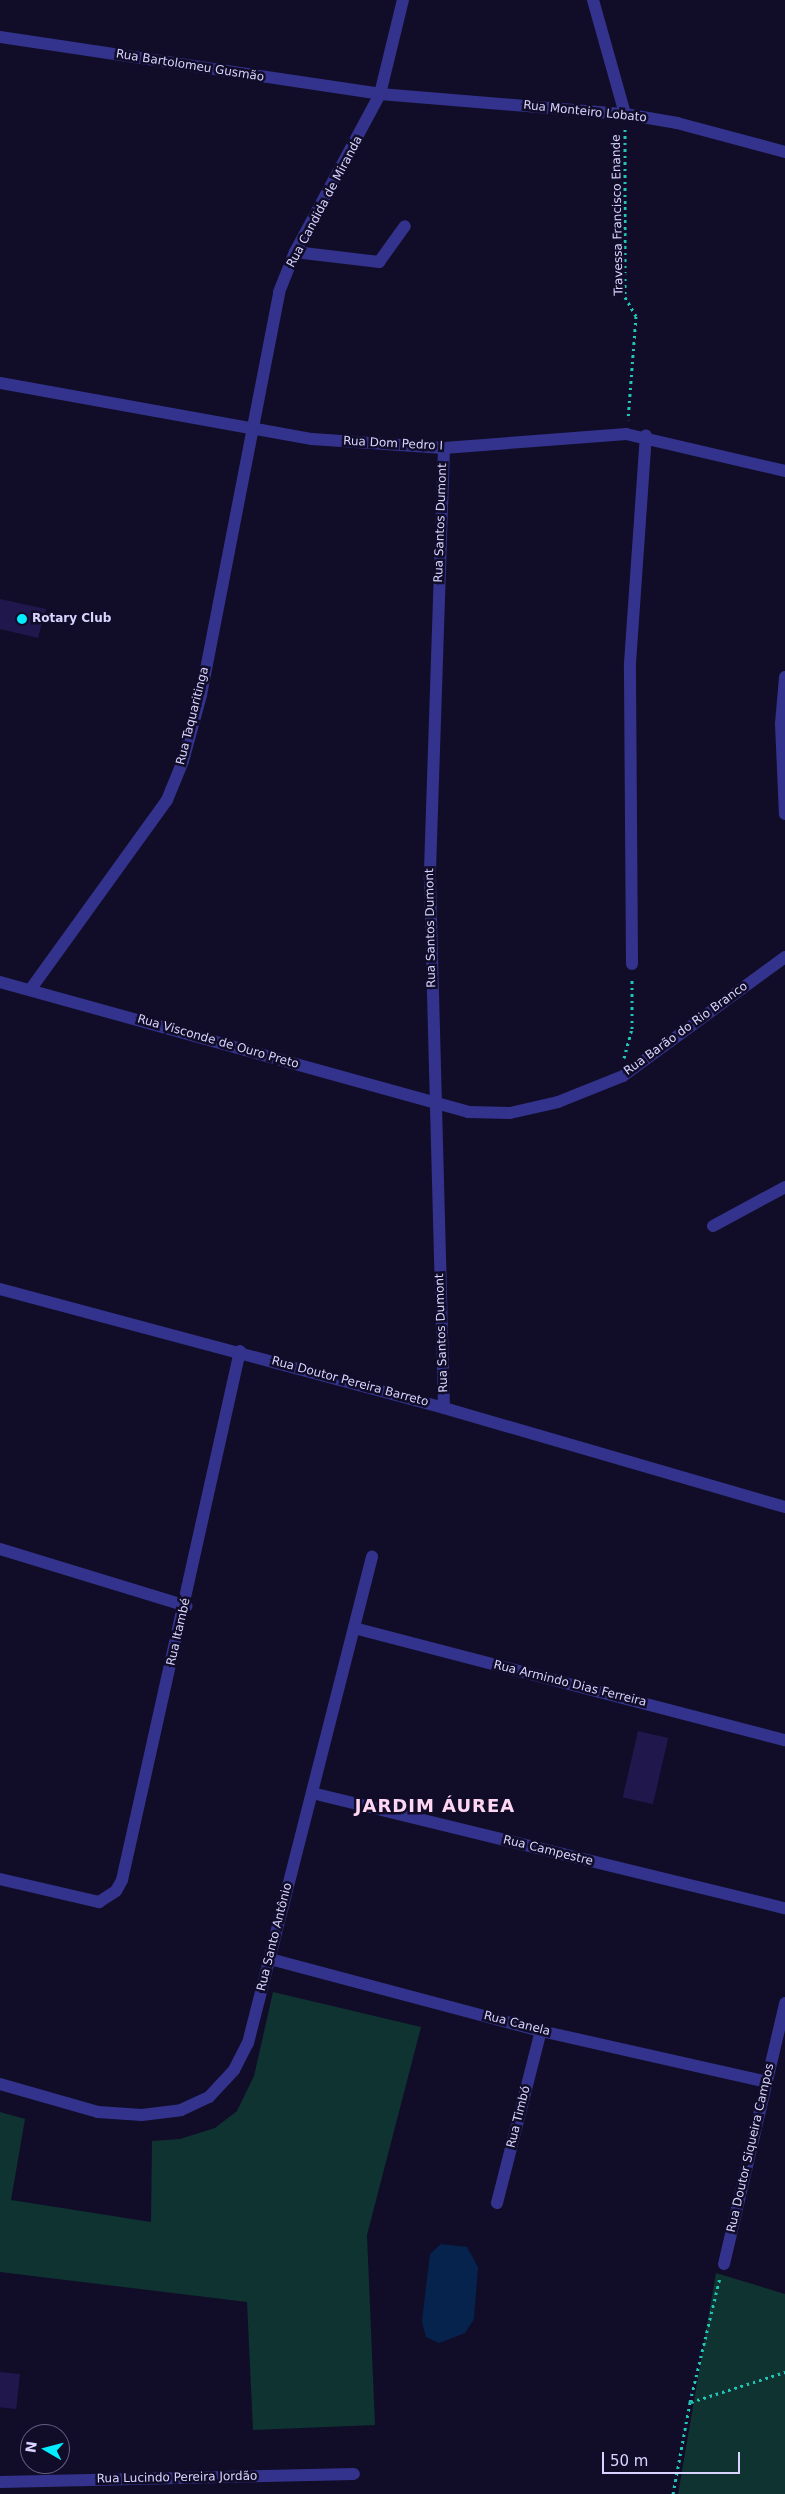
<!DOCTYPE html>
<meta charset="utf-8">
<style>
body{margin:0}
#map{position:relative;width:785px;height:2494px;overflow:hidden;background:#110d29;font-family:"DejaVu Sans",sans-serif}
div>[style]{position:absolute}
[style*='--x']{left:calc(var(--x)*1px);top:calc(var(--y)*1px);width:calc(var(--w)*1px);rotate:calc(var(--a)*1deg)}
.green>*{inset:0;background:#0f3331}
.water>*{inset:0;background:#06234e}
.building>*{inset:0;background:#20174c;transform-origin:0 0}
.path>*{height:3px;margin-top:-1.5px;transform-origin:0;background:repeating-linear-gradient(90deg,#21c6b6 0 2.5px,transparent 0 6.5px)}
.minor>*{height:12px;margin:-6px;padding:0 6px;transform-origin:6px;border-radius:6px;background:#33338d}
.dots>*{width:14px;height:14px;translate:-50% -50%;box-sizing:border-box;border:2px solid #110d29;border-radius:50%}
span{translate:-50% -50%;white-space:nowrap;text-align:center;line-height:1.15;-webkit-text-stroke:5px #110d29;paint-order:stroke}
.street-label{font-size:12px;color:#d8d4ff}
.poi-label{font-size:12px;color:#d8d4ff;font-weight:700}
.left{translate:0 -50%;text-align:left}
.district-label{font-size:18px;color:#ffd6f2;font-weight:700;letter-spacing:1px}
.north{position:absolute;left:20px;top:2424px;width:50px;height:50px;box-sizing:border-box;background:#110d29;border:1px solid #615d7f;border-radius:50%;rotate:278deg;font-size:14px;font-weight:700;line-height:20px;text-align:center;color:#d8d4ff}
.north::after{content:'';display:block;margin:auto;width:18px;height:22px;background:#0ef;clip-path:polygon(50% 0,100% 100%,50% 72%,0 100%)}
.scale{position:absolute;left:602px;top:2452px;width:138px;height:22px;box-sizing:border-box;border:2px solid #d8d4ff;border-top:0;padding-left:6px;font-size:15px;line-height:18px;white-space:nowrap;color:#d8d4ff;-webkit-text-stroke:4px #110d29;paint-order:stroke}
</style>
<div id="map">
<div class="green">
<i style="clip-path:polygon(273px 1992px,421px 2027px,367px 2235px,375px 2425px,253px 2430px,247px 2302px,0 2272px,0 2112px,25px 2119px,11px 2200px,151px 2222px,152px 2141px,180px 2139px,215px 2128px,237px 2111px,254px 2076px)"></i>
<i style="clip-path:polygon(716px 2273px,785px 2294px,785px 2494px,678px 2494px)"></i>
</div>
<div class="water">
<i style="clip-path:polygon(441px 2244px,467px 2247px,478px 2267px,474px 2319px,465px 2333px,439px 2343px,426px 2337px,422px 2321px,430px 2254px)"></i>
</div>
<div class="building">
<i style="clip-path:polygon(0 599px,46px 609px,38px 638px,0 629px)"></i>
<i style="left:638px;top:1731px;width:31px;height:68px;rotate:13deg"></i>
<i style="left:0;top:2372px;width:20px;height:35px;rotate:6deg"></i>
</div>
<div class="path">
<i style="--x:625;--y:129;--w:168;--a:90"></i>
<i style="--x:625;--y:297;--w:22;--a:60"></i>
<i style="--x:636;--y:316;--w:104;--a:94.4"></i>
<i style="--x:624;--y:1058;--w:30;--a:-75"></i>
<i style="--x:632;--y:1029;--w:52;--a:-90"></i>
<i style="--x:691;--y:2402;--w:99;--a:-17.7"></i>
<i style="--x:673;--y:2494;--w:94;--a:-79.5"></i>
<i style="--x:690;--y:2402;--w:129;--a:-76.5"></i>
</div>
<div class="minor">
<i style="--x:593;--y:0;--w:118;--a:74.3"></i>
<i style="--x:0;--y:37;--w:384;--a:8.5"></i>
<i style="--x:380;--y:94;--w:246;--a:4.7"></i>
<i style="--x:625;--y:114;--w:53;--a:9.8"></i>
<i style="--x:677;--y:123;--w:112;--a:15"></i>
<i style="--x:295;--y:252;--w:85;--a:6.8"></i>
<i style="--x:379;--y:262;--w:44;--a:-54.2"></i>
<i style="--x:0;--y:383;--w:317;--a:10.2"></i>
<i style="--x:312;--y:439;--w:132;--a:3.9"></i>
<i style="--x:444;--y:448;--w:183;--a:-4.4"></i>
<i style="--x:626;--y:434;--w:163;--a:13.1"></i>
<i style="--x:444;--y:448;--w:432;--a:91.9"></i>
<i style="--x:430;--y:880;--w:528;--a:88.48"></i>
<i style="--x:785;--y:677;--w:47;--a:94.9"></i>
<i style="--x:781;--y:724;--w:90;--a:87.5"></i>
<i style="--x:632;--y:964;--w:301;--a:-90.4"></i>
<i style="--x:630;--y:663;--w:228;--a:-86"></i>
<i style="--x:0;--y:982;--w:486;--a:15.5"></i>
<i style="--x:468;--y:1112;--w:42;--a:1.4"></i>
<i style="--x:510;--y:1113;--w:49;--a:-12.9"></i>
<i style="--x:558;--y:1102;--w:70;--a:-21.8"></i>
<i style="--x:623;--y:1076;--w:201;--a:-36.3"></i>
<i style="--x:30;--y:990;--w:234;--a:-54.2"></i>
<i style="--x:167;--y:800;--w:42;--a:-67.7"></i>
<i style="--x:183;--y:761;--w:68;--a:-74.7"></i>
<i style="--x:201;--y:695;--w:410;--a:-79"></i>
<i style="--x:279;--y:292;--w:43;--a:-68.2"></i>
<i style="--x:295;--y:252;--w:179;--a:-61.7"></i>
<i style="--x:380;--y:94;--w:97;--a:-76.3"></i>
<i style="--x:713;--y:1226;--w:82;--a:-28.4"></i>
<i style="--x:0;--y:1289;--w:460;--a:15"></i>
<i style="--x:444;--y:1408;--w:355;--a:16.2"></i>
<i style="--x:0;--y:1549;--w:195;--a:17"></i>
<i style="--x:354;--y:1628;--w:445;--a:14.6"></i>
<i style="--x:312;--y:1793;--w:487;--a:13.7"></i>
<i style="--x:0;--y:1879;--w:102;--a:13.1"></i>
<i style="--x:99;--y:1902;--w:20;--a:-33"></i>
<i style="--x:116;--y:1891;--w:13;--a:-61"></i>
<i style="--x:122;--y:1880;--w:542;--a:-77.43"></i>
<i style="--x:270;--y:1959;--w:280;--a:14.9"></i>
<i style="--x:541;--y:2031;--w:232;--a:12.7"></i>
<i style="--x:0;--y:2084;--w:102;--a:15.9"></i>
<i style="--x:98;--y:2112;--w:44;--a:3.9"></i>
<i style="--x:142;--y:2115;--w:39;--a:-7"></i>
<i style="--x:181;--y:2110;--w:31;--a:-25"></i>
<i style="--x:209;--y:2097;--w:37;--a:-47"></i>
<i style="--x:234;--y:2070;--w:30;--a:-63"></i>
<i style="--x:248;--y:2043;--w:502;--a:-75.69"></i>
<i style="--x:497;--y:2203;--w:178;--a:-75.7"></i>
<i style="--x:724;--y:2264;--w:268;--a:-76.8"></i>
<i style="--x:0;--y:2482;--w:354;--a:-1.3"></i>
</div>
<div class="dots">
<i style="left:22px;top:619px;background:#0ef"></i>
</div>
<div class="street-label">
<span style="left:190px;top:66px;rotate:9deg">Rua Bartolomeu Gusmão</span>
<span style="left:585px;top:112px;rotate:6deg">Rua Monteiro Lobato</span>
<span style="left:325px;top:202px;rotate:-62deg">Rua Candida de Miranda</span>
<span style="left:618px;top:215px;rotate:-91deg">Travessa Francisco Enande</span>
<span style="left:393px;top:444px;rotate:3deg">Rua Dom Pedro I</span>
<span style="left:441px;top:523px;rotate:-88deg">Rua Santos Dumont</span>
<span style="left:193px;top:716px;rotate:-76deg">Rua Taquaritinga</span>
<span style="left:431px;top:928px;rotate:-91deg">Rua Santos Dumont</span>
<span style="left:686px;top:1029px;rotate:-36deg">Rua Barão do Rio Branco</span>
<span style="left:218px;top:1042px;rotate:16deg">Rua Visconde de Ouro Preto</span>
<span style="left:442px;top:1333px;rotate:-92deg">Rua Santos Dumont</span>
<span style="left:350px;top:1382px;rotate:15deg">Rua Doutor Pereira Barreto</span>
<span style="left:179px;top:1632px;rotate:-77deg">Rua Itambé</span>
<span style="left:570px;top:1684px;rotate:14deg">Rua Armindo Dias Ferreira</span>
<span style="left:548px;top:1851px;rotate:14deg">Rua Campestre</span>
<span style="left:275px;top:1937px;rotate:-76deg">Rua Santo Antônio</span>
<span style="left:517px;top:2024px;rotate:14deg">Rua Canela</span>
<span style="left:519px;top:2117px;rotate:-76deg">Rua Timbó</span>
<span style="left:751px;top:2148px;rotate:-77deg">Rua Doutor Siqueira Campos</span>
<span style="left:177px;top:2478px;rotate:-1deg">Rua Lucindo Pereira Jordão</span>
</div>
<div class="poi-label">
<span class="left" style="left:32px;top:619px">Rotary Club</span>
</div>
<div class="district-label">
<span style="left:435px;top:1806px">JARDIM ÁUREA</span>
</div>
<div class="north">N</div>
<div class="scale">50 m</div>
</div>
